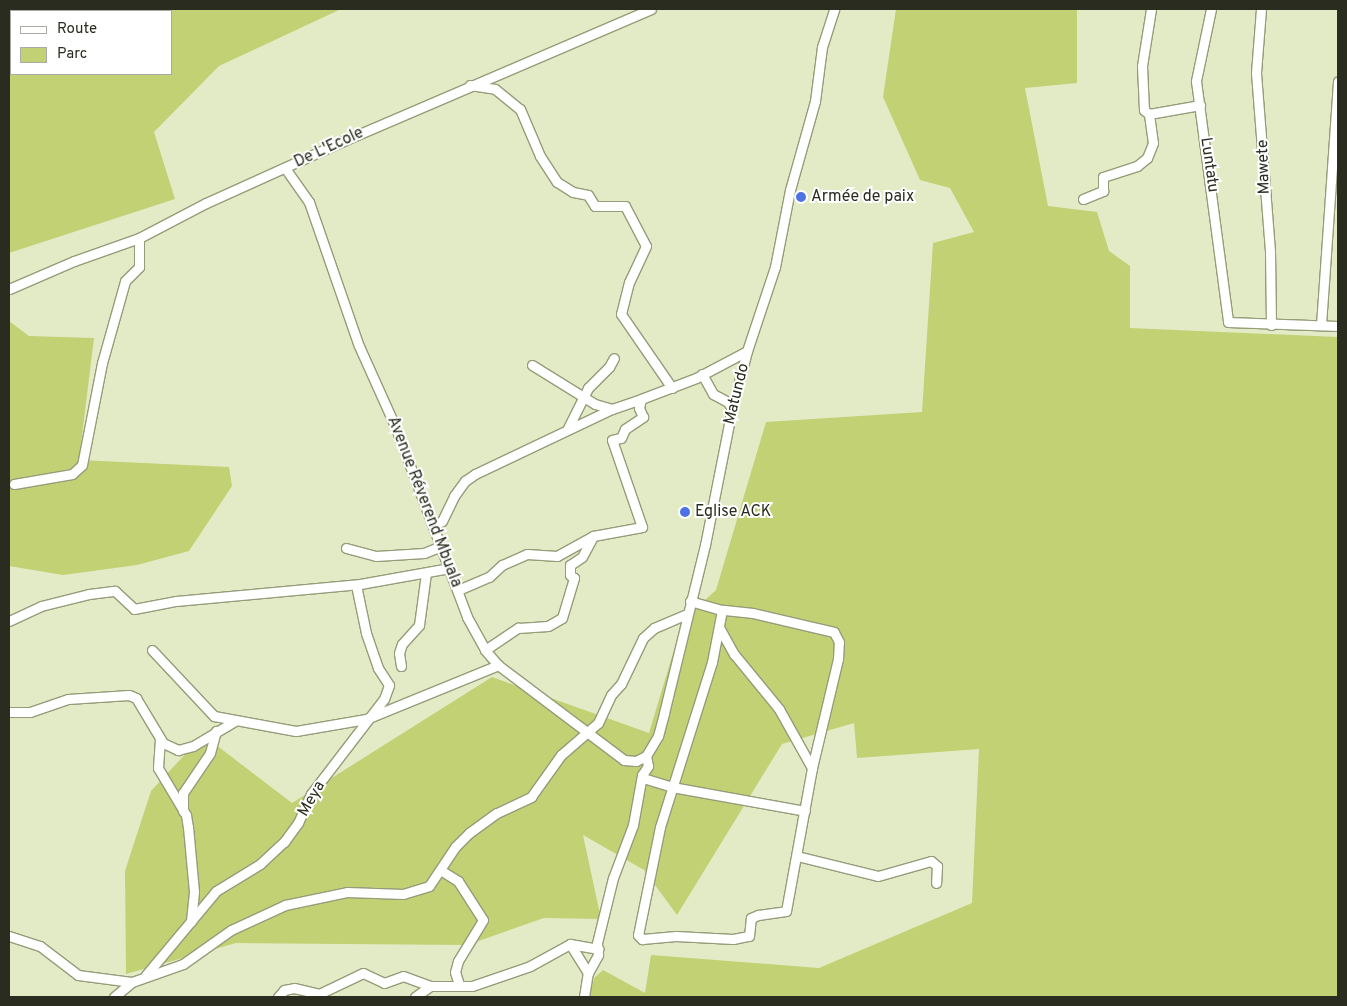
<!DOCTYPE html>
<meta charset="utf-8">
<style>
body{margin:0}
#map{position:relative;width:1347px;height:1006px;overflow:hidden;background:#e3ebc6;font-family:Overpass,sans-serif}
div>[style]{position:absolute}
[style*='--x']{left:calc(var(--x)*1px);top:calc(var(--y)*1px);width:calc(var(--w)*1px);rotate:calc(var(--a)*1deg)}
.green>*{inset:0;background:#c1d174}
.roads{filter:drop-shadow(1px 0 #959c79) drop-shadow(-1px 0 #959c79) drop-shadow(0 1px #959c79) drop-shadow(0 -1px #959c79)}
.minor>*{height:9px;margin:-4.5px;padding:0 4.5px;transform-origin:4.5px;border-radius:4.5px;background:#fff}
.dots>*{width:14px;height:14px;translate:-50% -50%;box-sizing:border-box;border:2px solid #fff;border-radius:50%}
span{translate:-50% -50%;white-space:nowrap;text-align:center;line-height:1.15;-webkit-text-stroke:4px #fff;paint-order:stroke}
.street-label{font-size:16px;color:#292c1e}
.poi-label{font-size:16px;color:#292c1e}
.left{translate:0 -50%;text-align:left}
.frame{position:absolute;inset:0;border:10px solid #292c1e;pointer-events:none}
.legend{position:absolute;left:10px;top:10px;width:162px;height:65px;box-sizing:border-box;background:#fff;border:1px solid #a9aba5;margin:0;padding:6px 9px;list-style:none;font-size:15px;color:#292c1e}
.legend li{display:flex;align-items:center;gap:10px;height:25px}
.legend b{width:25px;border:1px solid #a9aba5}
</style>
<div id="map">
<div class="green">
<i style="clip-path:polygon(evenodd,9px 9px,341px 9px,219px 66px,154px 132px,175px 199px,9px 253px,9px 9px,171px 11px,171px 74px,11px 74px,11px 11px,171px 11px)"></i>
<i style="clip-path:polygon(896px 9px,1077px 9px,1077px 83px,1025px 88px,1048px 206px,1097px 212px,1109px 251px,1130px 266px,1130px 328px,1338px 337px,1338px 997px,589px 997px,594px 978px,603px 970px,645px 993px,651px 955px,819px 968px,972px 903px,979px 749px,857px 758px,854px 723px,782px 744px,677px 915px,644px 870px,583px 835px,601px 919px,544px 918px,467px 945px,236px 943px,126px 974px,125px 871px,151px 791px,203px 735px,292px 803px,492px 677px,649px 733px,683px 620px,716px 590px,766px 422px,922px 412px,933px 243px,974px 232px,950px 188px,920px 180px,883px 97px)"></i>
<i style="clip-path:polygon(9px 321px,29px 336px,94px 338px,79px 460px,229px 467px,232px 486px,189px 551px,137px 565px,63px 575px,9px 566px)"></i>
</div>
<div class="roads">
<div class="minor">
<i style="--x:1151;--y:9;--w:58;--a:99"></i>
<i style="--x:1142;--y:66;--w:44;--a:87.4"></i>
<i style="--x:1144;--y:110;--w:6;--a:39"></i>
<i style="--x:1149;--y:114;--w:52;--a:-10"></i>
<i style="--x:1211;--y:9;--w:74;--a:101.8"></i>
<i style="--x:1196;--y:81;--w:243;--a:82.4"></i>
<i style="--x:1228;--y:322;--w:110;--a:2.1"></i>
<i style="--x:1261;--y:9;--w:64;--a:94.5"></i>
<i style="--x:1256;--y:73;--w:179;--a:85.5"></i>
<i style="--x:1270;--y:251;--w:74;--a:89.2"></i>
<i style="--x:470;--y:85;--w:25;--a:9"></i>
<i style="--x:495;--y:89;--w:32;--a:39"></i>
<i style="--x:520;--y:109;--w:51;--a:66.9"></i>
<i style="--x:540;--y:156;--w:31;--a:57"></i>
<i style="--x:557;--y:182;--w:19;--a:32"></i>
<i style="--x:573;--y:192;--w:15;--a:11"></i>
<i style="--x:588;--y:195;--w:13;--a:58"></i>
<i style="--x:595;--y:206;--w:30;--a:0"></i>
<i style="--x:625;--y:206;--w:45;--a:62.3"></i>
<i style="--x:646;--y:246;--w:40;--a:115"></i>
<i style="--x:629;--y:282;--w:33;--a:104"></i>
<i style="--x:621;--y:314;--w:90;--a:55.4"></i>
<i style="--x:285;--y:168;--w:42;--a:54.8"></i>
<i style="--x:309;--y:202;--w:152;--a:70.9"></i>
<i style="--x:359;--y:346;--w:88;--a:65.8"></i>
<i style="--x:395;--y:426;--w:204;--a:69.3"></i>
<i style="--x:467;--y:617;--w:38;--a:61"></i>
<i style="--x:485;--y:650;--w:20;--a:49"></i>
<i style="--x:498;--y:665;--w:158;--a:37"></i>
<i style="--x:624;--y:760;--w:12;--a:5"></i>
<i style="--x:636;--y:761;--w:11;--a:-27"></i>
<i style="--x:1083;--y:199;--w:22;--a:-22"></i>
<i style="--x:1103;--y:191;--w:14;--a:-90"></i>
<i style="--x:1103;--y:177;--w:36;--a:-18"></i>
<i style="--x:1137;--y:166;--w:13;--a:-39"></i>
<i style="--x:1147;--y:158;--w:16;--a:-68"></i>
<i style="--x:1153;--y:143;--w:29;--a:-98"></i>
<i style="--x:9;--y:289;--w:71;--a:-23.3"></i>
<i style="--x:74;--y:261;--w:69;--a:-19.5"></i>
<i style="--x:139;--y:238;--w:76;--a:-27.6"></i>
<i style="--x:206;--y:203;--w:150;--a:-24.3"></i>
<i style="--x:343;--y:141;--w:335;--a:-23.2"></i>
<i style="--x:1321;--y:325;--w:244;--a:-86"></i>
<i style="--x:532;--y:365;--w:74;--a:31.8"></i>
<i style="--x:595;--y:404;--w:18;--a:16"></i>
<i style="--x:702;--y:374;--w:23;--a:61"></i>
<i style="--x:713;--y:394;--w:17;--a:28"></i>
<i style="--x:728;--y:402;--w:8;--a:60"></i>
<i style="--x:568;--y:428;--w:45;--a:-63.4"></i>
<i style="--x:588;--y:388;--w:30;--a:-45"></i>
<i style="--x:609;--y:367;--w:10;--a:-61"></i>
<i style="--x:14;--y:484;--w:59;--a:-9.8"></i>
<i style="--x:72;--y:474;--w:13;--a:-42"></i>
<i style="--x:82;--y:465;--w:104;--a:-78.9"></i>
<i style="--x:102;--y:363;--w:85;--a:-74.3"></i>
<i style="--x:125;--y:281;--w:20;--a:-45"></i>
<i style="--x:139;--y:267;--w:29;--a:-90"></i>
<i style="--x:433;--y:526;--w:10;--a:-29"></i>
<i style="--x:442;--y:521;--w:28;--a:-64"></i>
<i style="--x:454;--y:496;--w:19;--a:-54"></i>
<i style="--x:465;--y:481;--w:12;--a:-35"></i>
<i style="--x:475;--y:474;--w:152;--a:-25.4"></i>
<i style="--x:612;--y:409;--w:31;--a:-19"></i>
<i style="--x:346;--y:548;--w:31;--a:15"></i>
<i style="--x:376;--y:556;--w:48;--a:-3.6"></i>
<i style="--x:424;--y:553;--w:18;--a:-22"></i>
<i style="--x:458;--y:590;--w:34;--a:-23"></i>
<i style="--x:489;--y:577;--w:18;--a:-43"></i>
<i style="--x:502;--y:565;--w:27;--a:-24"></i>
<i style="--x:527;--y:554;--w:30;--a:4"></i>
<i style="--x:557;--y:556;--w:41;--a:-29.1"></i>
<i style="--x:690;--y:601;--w:33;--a:16"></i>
<i style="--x:722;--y:610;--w:53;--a:100.9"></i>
<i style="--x:712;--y:662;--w:173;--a:107.5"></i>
<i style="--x:660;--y:827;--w:110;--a:101.5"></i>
<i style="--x:638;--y:935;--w:6;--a:45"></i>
<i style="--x:642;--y:939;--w:34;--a:-5"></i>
<i style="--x:676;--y:936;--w:57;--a:3"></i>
<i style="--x:733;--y:939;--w:16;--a:-11"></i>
<i style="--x:749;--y:936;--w:18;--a:-84"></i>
<i style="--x:751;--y:918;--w:8;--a:-23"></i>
<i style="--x:758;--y:915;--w:28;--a:-8"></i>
<i style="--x:786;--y:911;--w:145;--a:-79.7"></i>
<i style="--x:812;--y:768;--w:112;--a:-76.6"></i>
<i style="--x:838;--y:659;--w:17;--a:-87"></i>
<i style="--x:839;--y:642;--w:11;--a:-117"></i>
<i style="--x:834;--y:632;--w:83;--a:-166.8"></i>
<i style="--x:753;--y:613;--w:31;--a:-174"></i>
<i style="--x:9;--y:621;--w:35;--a:-25"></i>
<i style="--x:41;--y:606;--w:49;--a:-14"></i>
<i style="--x:89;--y:594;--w:26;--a:-7"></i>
<i style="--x:115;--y:591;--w:26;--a:43"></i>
<i style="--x:134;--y:609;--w:43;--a:-10.8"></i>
<i style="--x:176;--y:601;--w:185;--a:-5.3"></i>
<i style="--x:360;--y:584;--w:91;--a:-10.1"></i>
<i style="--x:720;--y:629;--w:29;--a:61"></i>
<i style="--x:734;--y:654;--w:71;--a:50.7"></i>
<i style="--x:779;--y:709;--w:68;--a:60.8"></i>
<i style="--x:152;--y:650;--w:91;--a:46.8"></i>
<i style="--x:214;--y:716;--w:83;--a:10.4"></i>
<i style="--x:296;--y:731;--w:71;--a:-9.7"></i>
<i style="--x:366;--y:719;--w:143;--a:-22.2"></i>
<i style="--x:485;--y:650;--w:40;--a:-34"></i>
<i style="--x:518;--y:628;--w:30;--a:-4"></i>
<i style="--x:548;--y:626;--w:16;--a:-30"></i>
<i style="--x:562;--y:618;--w:42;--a:-73.3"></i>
<i style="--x:574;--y:578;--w:5;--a:-143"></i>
<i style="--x:570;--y:575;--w:10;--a:-90"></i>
<i style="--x:570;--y:565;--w:14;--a:-34"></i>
<i style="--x:582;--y:557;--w:24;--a:-62"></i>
<i style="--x:593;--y:536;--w:50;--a:-10.4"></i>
<i style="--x:642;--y:527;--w:92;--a:-109"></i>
<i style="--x:612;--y:440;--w:9;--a:-13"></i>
<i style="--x:621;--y:438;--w:10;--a:-66"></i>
<i style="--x:625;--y:429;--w:22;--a:-34"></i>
<i style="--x:643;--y:417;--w:10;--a:-114"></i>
<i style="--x:639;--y:408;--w:9;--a:-77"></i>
<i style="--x:641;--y:399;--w:59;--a:-20.9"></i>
<i style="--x:696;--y:378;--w:58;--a:-27.9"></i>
<i style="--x:401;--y:666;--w:13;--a:-99"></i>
<i style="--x:399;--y:653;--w:9;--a:-72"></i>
<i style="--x:402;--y:644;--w:25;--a:-48"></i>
<i style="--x:419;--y:625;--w:52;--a:-82.3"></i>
<i style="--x:9;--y:712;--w:21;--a:0"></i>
<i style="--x:30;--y:712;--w:40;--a:-18.9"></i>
<i style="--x:68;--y:699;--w:61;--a:-3.8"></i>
<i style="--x:129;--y:695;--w:8;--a:23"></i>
<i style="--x:136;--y:698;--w:52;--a:59"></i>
<i style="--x:163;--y:743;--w:17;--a:25"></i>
<i style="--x:178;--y:750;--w:16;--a:-15"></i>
<i style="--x:193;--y:746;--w:49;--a:-30.8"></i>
<i style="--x:160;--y:739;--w:29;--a:94"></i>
<i style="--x:158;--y:768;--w:55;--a:59.2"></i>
<i style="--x:186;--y:815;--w:12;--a:81"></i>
<i style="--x:188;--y:827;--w:65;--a:84.7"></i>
<i style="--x:194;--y:892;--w:30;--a:96"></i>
<i style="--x:643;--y:778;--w:30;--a:17"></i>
<i style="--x:672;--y:787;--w:135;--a:10.2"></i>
<i style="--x:183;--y:811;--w:18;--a:-90"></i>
<i style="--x:183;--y:793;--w:48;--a:-56"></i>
<i style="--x:210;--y:753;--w:23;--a:-75"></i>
<i style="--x:797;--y:856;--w:83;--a:13.9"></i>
<i style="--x:878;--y:876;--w:55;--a:-15.8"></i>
<i style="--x:931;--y:861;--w:8;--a:40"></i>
<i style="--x:937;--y:866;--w:17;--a:93"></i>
<i style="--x:442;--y:871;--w:19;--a:32"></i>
<i style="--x:458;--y:881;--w:46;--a:57.3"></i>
<i style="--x:483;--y:920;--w:48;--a:121.4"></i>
<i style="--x:458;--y:961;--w:11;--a:105"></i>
<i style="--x:455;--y:972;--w:13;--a:72"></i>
<i style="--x:9;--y:936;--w:33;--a:18"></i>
<i style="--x:40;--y:946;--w:48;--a:37.3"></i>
<i style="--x:78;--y:975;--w:54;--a:7.4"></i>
<i style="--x:570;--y:944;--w:29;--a:10"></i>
<i style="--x:146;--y:975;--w:109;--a:-50.2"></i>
<i style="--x:216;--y:891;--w:52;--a:-31.5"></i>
<i style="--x:260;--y:864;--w:33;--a:-43"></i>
<i style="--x:284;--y:842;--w:24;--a:-54"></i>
<i style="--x:298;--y:823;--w:32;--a:-66"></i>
<i style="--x:311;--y:794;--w:120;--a:-52.5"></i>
<i style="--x:384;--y:699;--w:15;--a:-70"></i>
<i style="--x:389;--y:685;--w:20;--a:-123"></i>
<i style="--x:378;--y:668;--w:37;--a:-109"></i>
<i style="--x:366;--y:633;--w:49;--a:-101.8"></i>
<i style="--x:114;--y:997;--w:23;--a:-40"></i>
<i style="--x:132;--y:982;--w:54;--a:-19.4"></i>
<i style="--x:183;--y:964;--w:59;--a:-35.3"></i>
<i style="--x:231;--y:930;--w:60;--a:-24.8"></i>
<i style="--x:285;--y:905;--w:63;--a:-11.8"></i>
<i style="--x:347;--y:892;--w:56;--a:2"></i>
<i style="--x:403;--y:894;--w:27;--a:-17"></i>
<i style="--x:429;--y:886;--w:47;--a:-56.3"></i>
<i style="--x:455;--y:847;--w:20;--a:-45"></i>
<i style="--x:469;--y:833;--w:34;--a:-36"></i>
<i style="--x:497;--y:813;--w:38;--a:-25"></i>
<i style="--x:531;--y:797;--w:52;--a:-54.5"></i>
<i style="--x:561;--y:755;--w:49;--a:-40.9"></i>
<i style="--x:598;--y:723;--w:31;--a:-65"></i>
<i style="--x:611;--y:695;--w:15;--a:-48"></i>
<i style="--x:621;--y:684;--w:51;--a:-64.4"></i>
<i style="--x:643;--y:638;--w:15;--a:-42"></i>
<i style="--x:654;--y:628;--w:36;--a:-23"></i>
<i style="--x:278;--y:997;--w:9;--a:-49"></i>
<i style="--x:284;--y:990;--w:10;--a:-11"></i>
<i style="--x:294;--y:988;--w:26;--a:13"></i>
<i style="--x:319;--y:994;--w:49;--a:-25.5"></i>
<i style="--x:363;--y:973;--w:23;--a:25"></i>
<i style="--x:384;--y:983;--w:20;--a:-20"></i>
<i style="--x:403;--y:976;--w:29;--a:20"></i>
<i style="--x:430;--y:986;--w:42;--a:0"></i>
<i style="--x:472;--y:986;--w:61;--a:-19"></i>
<i style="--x:530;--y:966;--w:46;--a:-28.8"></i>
<i style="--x:570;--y:944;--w:34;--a:58"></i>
<i style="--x:415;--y:997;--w:19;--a:-36"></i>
<i style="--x:584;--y:997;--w:24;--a:-81"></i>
<i style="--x:588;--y:973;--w:21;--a:-61"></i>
<i style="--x:598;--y:955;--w:12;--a:-95"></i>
<i style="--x:597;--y:943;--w:67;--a:-76.2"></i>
<i style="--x:613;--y:878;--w:57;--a:-69.3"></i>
<i style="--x:633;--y:825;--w:51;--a:-79.8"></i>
<i style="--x:642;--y:775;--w:11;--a:-56"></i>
<i style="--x:648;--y:766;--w:10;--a:-101"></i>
<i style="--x:646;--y:756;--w:23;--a:-59"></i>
<i style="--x:658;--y:736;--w:24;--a:-75"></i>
<i style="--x:664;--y:713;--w:173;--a:-76.3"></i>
<i style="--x:705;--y:545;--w:139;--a:-78.8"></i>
<i style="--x:732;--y:409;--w:60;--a:-75.5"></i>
<i style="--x:747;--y:351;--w:89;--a:-71.6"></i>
<i style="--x:775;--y:267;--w:78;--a:-79"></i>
<i style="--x:790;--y:190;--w:92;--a:-74.3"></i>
<i style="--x:815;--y:101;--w:54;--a:-82.6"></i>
<i style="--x:822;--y:47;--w:40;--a:-72"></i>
</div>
</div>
<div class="dots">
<i style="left:801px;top:197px;background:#4c72e5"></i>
<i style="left:685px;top:512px;background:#4c72e5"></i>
</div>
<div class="street-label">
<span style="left:329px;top:148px;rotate:-25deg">De L'Ecole</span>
<span style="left:1209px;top:165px;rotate:82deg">Luntatu</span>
<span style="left:1264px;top:167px;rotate:-92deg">Mawete</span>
<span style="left:737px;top:394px;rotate:-76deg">Matundo</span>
<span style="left:424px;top:502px;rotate:69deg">Avenue Réverend Mbuala</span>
<span style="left:312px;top:799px;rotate:-60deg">Meya</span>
</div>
<div class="poi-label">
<span class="left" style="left:811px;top:197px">Armée de paix</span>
<span class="left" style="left:695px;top:512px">Eglise ACK</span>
</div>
<div class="frame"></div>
<ul class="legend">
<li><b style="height:6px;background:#fff"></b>Route</li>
<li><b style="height:14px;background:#c1d174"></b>Parc</li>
</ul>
</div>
